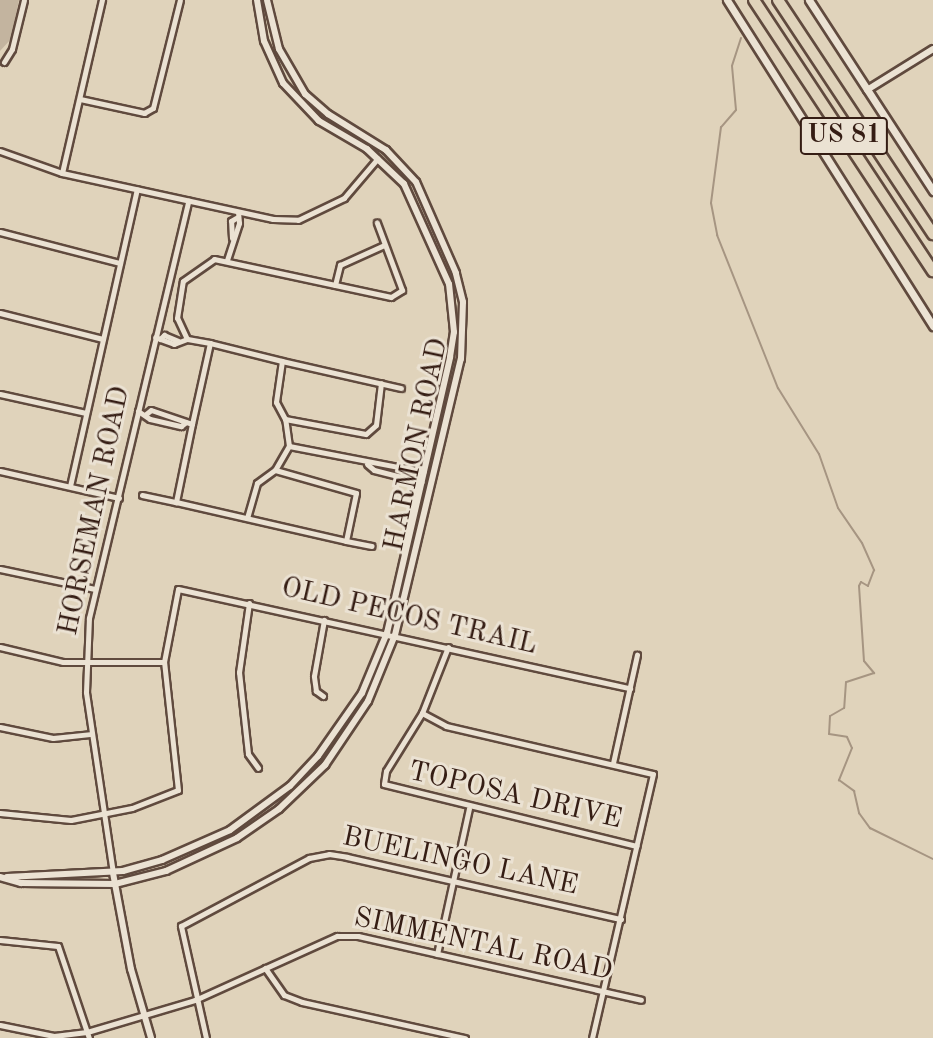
<!DOCTYPE html>
<style>
body{margin:0}
#map{position:relative;width:933px;height:1038px;overflow:hidden;background:#e0d3bb;font-family:"Old Standard TT",serif}
div>[style]{position:absolute}
[style*='--x']{left:calc(var(--x)*1px);top:calc(var(--y)*1px);width:calc(var(--w)*1px);rotate:calc(var(--a)*1deg)}
.green>*{inset:0;background:#c3b49f}
.stream>*{height:2px;margin:-1px;padding:0 1px;transform-origin:1px;border-radius:1px;background:#a69582}
.roads{filter:drop-shadow(2px 0 #604a3e) drop-shadow(-2px 0 #604a3e) drop-shadow(0 2px #604a3e) drop-shadow(0 -2px #604a3e)}
.minor>*{height:5px;margin:-2.5px;padding:0 2.5px;transform-origin:2.5px;border-radius:2.5px;background:#ebe2d3}
.tertiary>*{height:6px;margin:-3px;padding:0 3px;transform-origin:3px;border-radius:3px;background:#ebe2d3}
.secondary>*{height:7px;margin:-3.5px;padding:0 3.5px;transform-origin:3.5px;border-radius:3.5px;background:#ebe2d3}
.motorway>*{height:10px;margin:-5px;padding:0 5px;transform-origin:5px;border-radius:5px;background:#e0d3bb}
span{translate:-50% -50%;white-space:nowrap;text-align:center;line-height:1.15;-webkit-text-stroke:6px #ebe2d3;paint-order:stroke}
.shield-label span{padding:2px 5px;background:#ebe2d3;border:2px solid;border-radius:5px;-webkit-text-stroke-width:0}
.shield-label{font-size:26px;color:#351d14;font-weight:700}
.street-label{font-size:28px;color:#351d14}
</style>
<div id="map">
<div class="green">
<i style="clip-path:polygon(0 0,19px 0,11px 39px,0 51px)"></i>
</div>
<div class="stream">
<i style="--x:741;--y:38;--w:29;--a:108"></i>
<i style="--x:732;--y:66;--w:44;--a:84.8"></i>
<i style="--x:736;--y:110;--w:23;--a:131"></i>
<i style="--x:721;--y:127;--w:77;--a:97.5"></i>
<i style="--x:711;--y:203;--w:33;--a:79"></i>
<i style="--x:717;--y:235;--w:165;--a:68.3"></i>
<i style="--x:778;--y:388;--w:78;--a:58.2"></i>
<i style="--x:819;--y:454;--w:57;--a:70.6"></i>
<i style="--x:838;--y:508;--w:42;--a:55.6"></i>
<i style="--x:862;--y:543;--w:30;--a:66"></i>
<i style="--x:874;--y:570;--w:17;--a:111"></i>
<i style="--x:868;--y:586;--w:8;--a:-150"></i>
<i style="--x:861;--y:582;--w:4;--a:117"></i>
<i style="--x:859;--y:586;--w:75;--a:86.2"></i>
<i style="--x:864;--y:661;--w:16;--a:50"></i>
<i style="--x:874;--y:673;--w:29;--a:162"></i>
<i style="--x:846;--y:682;--w:26;--a:94"></i>
<i style="--x:844;--y:708;--w:16;--a:150"></i>
<i style="--x:830;--y:716;--w:18;--a:93"></i>
<i style="--x:829;--y:734;--w:18;--a:9"></i>
<i style="--x:847;--y:737;--w:12;--a:66"></i>
<i style="--x:852;--y:748;--w:35;--a:112"></i>
<i style="--x:839;--y:780;--w:19;--a:36"></i>
<i style="--x:854;--y:791;--w:23;--a:77"></i>
<i style="--x:859;--y:813;--w:19;--a:54"></i>
<i style="--x:870;--y:828;--w:70;--a:26.2"></i>
</div>
<div class="roads">
<div class="minor">
<i style="--x:4;--y:62;--w:15;--a:-58"></i>
<i style="--x:12;--y:49;--w:50;--a:-76.2"></i>
<i style="--x:80;--y:99;--w:66;--a:12.3"></i>
<i style="--x:144;--y:113;--w:10;--a:-29"></i>
<i style="--x:153;--y:108;--w:111;--a:-76"></i>
<i style="--x:0;--y:151;--w:66;--a:19.5"></i>
<i style="--x:62;--y:173;--w:216;--a:12.3"></i>
<i style="--x:273;--y:219;--w:25;--a:2"></i>
<i style="--x:298;--y:220;--w:51;--a:-25.6"></i>
<i style="--x:344;--y:198;--w:52;--a:-49.6"></i>
<i style="--x:62;--y:173;--w:178;--a:-77"></i>
<i style="--x:0;--y:232;--w:124;--a:14.5"></i>
<i style="--x:232;--y:238;--w:17;--a:-93"></i>
<i style="--x:231;--y:221;--w:6;--a:-31"></i>
<i style="--x:227;--y:260;--w:39;--a:-72"></i>
<i style="--x:239;--y:223;--w:11;--a:-95"></i>
<i style="--x:335;--y:285;--w:21;--a:-76"></i>
<i style="--x:340;--y:265;--w:48;--a:-24.4"></i>
<i style="--x:0;--y:313;--w:106;--a:14.2"></i>
<i style="--x:160;--y:339;--w:6;--a:-45"></i>
<i style="--x:164;--y:335;--w:15;--a:23"></i>
<i style="--x:187;--y:339;--w:23;--a:-115"></i>
<i style="--x:177;--y:318;--w:37;--a:-81"></i>
<i style="--x:183;--y:281;--w:38;--a:-35"></i>
<i style="--x:214;--y:259;--w:181;--a:12.1"></i>
<i style="--x:391;--y:297;--w:13;--a:-32"></i>
<i style="--x:402;--y:290;--w:72;--a:-110.5"></i>
<i style="--x:282;--y:361;--w:122;--a:12.8"></i>
<i style="--x:0;--y:394;--w:88;--a:12.5"></i>
<i style="--x:138;--y:411;--w:14;--a:34"></i>
<i style="--x:150;--y:419;--w:32;--a:13"></i>
<i style="--x:181;--y:426;--w:6;--a:-39"></i>
<i style="--x:146;--y:414;--w:6;--a:-39"></i>
<i style="--x:151;--y:410;--w:43;--a:18.9"></i>
<i style="--x:192;--y:424;--w:80;--a:101.6"></i>
<i style="--x:176;--y:502;--w:174;--a:12.9"></i>
<i style="--x:346;--y:541;--w:49;--a:-78.2"></i>
<i style="--x:356;--y:493;--w:84;--a:-164.1"></i>
<i style="--x:275;--y:470;--w:28;--a:-60"></i>
<i style="--x:289;--y:446;--w:27;--a:-98"></i>
<i style="--x:285;--y:419;--w:19;--a:-118"></i>
<i style="--x:276;--y:402;--w:41;--a:-81.7"></i>
<i style="--x:282;--y:361;--w:74;--a:-166"></i>
<i style="--x:210;--y:343;--w:23;--a:-170"></i>
<i style="--x:187;--y:339;--w:14;--a:159"></i>
<i style="--x:174;--y:344;--w:20;--a:-160"></i>
<i style="--x:285;--y:419;--w:82;--a:10.5"></i>
<i style="--x:366;--y:434;--w:13;--a:-42"></i>
<i style="--x:376;--y:425;--w:42;--a:-83.2"></i>
<i style="--x:192;--y:424;--w:83;--a:-77.5"></i>
<i style="--x:289;--y:446;--w:137;--a:10.9"></i>
<i style="--x:367;--y:464;--w:9;--a:41"></i>
<i style="--x:374;--y:470;--w:49;--a:14.3"></i>
<i style="--x:0;--y:471;--w:122;--a:12.8"></i>
<i style="--x:70;--y:486;--w:304;--a:-77.3"></i>
<i style="--x:142;--y:495;--w:35;--a:12"></i>
<i style="--x:247;--y:518;--w:36;--a:-74"></i>
<i style="--x:257;--y:483;--w:22;--a:-36"></i>
<i style="--x:346;--y:541;--w:26;--a:11"></i>
<i style="--x:0;--y:569;--w:97;--a:11.9"></i>
<i style="--x:249;--y:603;--w:70;--a:98.2"></i>
<i style="--x:239;--y:672;--w:82;--a:83.7"></i>
<i style="--x:248;--y:754;--w:17;--a:54"></i>
<i style="--x:0;--y:647;--w:65;--a:13.4"></i>
<i style="--x:63;--y:662;--w:101;--a:0"></i>
<i style="--x:448;--y:647;--w:71;--a:111.5"></i>
<i style="--x:422;--y:713;--w:68;--a:121.8"></i>
<i style="--x:386;--y:771;--w:13;--a:99"></i>
<i style="--x:384;--y:784;--w:260;--a:13.8"></i>
<i style="--x:323;--y:696;--w:9;--a:-144"></i>
<i style="--x:316;--y:691;--w:15;--a:-98"></i>
<i style="--x:314;--y:676;--w:57;--a:-79.9"></i>
<i style="--x:422;--y:713;--w:27;--a:28"></i>
<i style="--x:446;--y:726;--w:212;--a:13.1"></i>
<i style="--x:653;--y:774;--w:271;--a:103"></i>
<i style="--x:0;--y:727;--w:54;--a:11.7"></i>
<i style="--x:53;--y:738;--w:37;--a:-6"></i>
<i style="--x:613;--y:763;--w:111;--a:-77.5"></i>
<i style="--x:0;--y:813;--w:71;--a:5.6"></i>
<i style="--x:71;--y:820;--w:62;--a:-11.1"></i>
<i style="--x:132;--y:808;--w:49;--a:-21.4"></i>
<i style="--x:178;--y:790;--w:129;--a:-96.2"></i>
<i style="--x:164;--y:662;--w:74;--a:-79.1"></i>
<i style="--x:178;--y:589;--w:463;--a:12.4"></i>
<i style="--x:113;--y:873;--w:183;--a:-98.5"></i>
<i style="--x:86;--y:692;--w:74;--a:-87.7"></i>
<i style="--x:89;--y:618;--w:429;--a:-76.6"></i>
<i style="--x:0;--y:940;--w:58;--a:5.9"></i>
<i style="--x:58;--y:946;--w:97;--a:71.4"></i>
<i style="--x:437;--y:954;--w:149;--a:-77.6"></i>
<i style="--x:265;--y:968;--w:33;--a:55"></i>
<i style="--x:284;--y:995;--w:19;--a:21"></i>
<i style="--x:302;--y:1002;--w:167;--a:12.5"></i>
<i style="--x:0;--y:1025;--w:55;--a:11.5"></i>
<i style="--x:54;--y:1036;--w:33;--a:-7"></i>
<i style="--x:87;--y:1032;--w:113;--a:-16.5"></i>
<i style="--x:195;--y:1000;--w:156;--a:-24.3"></i>
<i style="--x:337;--y:936;--w:21;--a:0"></i>
<i style="--x:358;--y:936;--w:290;--a:12.7"></i>
<i style="--x:206;--y:1038;--w:115;--a:-102.6"></i>
<i style="--x:181;--y:926;--w:145;--a:-28"></i>
<i style="--x:309;--y:858;--w:20;--a:-11"></i>
<i style="--x:329;--y:854;--w:18;--a:9"></i>
<i style="--x:347;--y:857;--w:281;--a:12.8"></i>
</div>
<div class="tertiary">
<i style="--x:867;--y:90;--w:78;--a:-31.8"></i>
<i style="--x:113;--y:873;--w:98;--a:79.4"></i>
<i style="--x:131;--y:969;--w:72;--a:73.8"></i>
<i style="--x:0;--y:877;--w:22;--a:16"></i>
<i style="--x:21;--y:883;--w:94;--a:0.6"></i>
<i style="--x:115;--y:884;--w:53;--a:-14.3"></i>
<i style="--x:166;--y:871;--w:78;--a:-24.9"></i>
<i style="--x:237;--y:838;--w:51;--a:-34.6"></i>
<i style="--x:279;--y:809;--w:64;--a:-43.7"></i>
<i style="--x:325;--y:765;--w:77;--a:-56.1"></i>
<i style="--x:368;--y:701;--w:71;--a:-67.8"></i>
<i style="--x:395;--y:635;--w:284;--a:-76.6"></i>
<i style="--x:461;--y:359;--w:57;--a:-88"></i>
<i style="--x:463;--y:302;--w:30;--a:-104"></i>
<i style="--x:456;--y:273;--w:99;--a:-113.7"></i>
<i style="--x:416;--y:182;--w:44;--a:-133.2"></i>
<i style="--x:386;--y:150;--w:68;--a:-148.2"></i>
<i style="--x:328;--y:114;--w:30;--a:-139"></i>
<i style="--x:305;--y:94;--w:52;--a:-120"></i>
<i style="--x:279;--y:49;--w:50;--a:-103.8"></i>
<i style="--x:7;--y:877;--w:116;--a:-3"></i>
<i style="--x:123;--y:871;--w:41;--a:-15.8"></i>
<i style="--x:162;--y:860;--w:74;--a:-23.8"></i>
<i style="--x:230;--y:830;--w:74;--a:-36.3"></i>
<i style="--x:290;--y:786;--w:41;--a:-47"></i>
<i style="--x:318;--y:756;--w:77;--a:-55.1"></i>
<i style="--x:362;--y:693;--w:65;--a:-67.4"></i>
<i style="--x:387;--y:633;--w:283;--a:-77.1"></i>
<i style="--x:450;--y:357;--w:25;--a:-81"></i>
<i style="--x:454;--y:332;--w:48;--a:-95.9"></i>
<i style="--x:449;--y:284;--w:110;--a:-114.2"></i>
<i style="--x:404;--y:184;--w:51;--a:-136.6"></i>
<i style="--x:367;--y:149;--w:56;--a:-149.7"></i>
<i style="--x:319;--y:121;--w:52;--a:-133.5"></i>
<i style="--x:283;--y:83;--w:46;--a:-114.3"></i>
<i style="--x:264;--y:41;--w:42;--a:-99.7"></i>
</div>
<div class="secondary">
<i style="--x:727;--y:0;--w:386;--a:57.7"></i>
<i style="--x:809;--y:0;--w:228;--a:57"></i>
</div>
<div class="motorway">
<i style="--x:754;--y:0;--w:325;--a:56.6"></i>
<i style="--x:778;--y:0;--w:281;--a:56.5"></i>
</div>
</div>
<div class="shield-label">
<span style="left:844px;top:136px">US 81</span>
</div>
<div class="street-label">
<span style="left:417px;top:445px;rotate:-78deg">HARMON ROAD</span>
<span style="left:95px;top:511px;rotate:-78deg">HORSEMAN ROAD</span>
<span style="left:409px;top:617px;rotate:13deg">OLD PECOS TRAIL</span>
<span style="left:515px;top:796px;rotate:13deg">TOPOSA DRIVE</span>
<span style="left:460px;top:862px;rotate:12deg">BUELINGO LANE</span>
<span style="left:483px;top:945px;rotate:12deg">SIMMENTAL ROAD</span>
</div>
</div>
